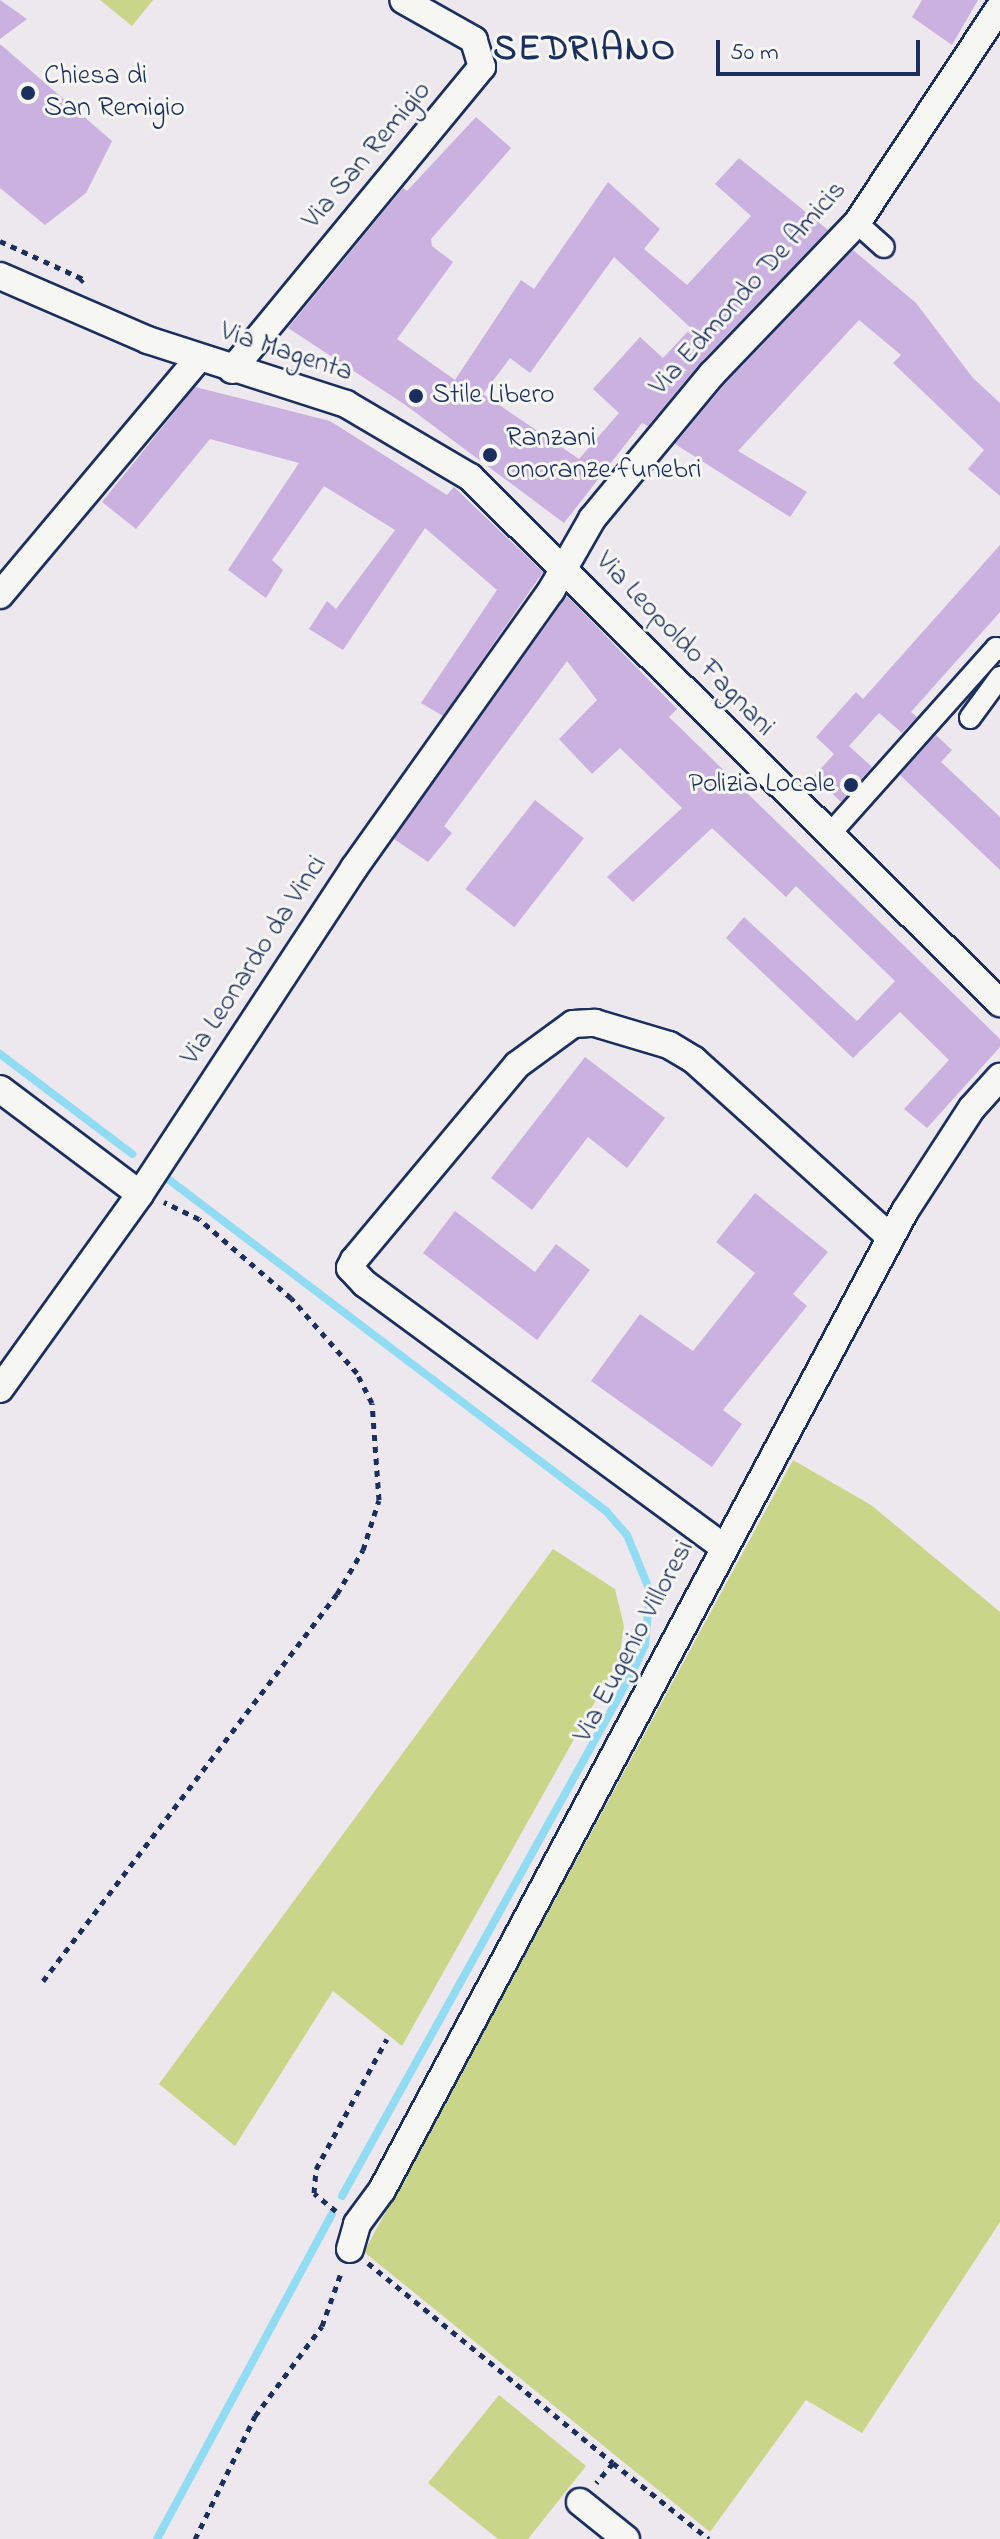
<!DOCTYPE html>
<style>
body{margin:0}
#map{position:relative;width:1000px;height:2539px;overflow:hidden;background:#ede8ee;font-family:"Indie Flower",sans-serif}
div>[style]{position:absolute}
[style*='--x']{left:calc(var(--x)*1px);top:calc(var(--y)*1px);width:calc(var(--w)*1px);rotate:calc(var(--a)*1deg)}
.green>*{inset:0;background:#c9d589}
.stream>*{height:8px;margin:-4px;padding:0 4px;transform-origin:4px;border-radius:4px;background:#91dcf2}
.building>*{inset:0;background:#cab1e0;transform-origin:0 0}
.path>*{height:5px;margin-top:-2.5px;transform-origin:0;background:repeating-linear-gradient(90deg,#1b2f5e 0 6px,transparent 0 12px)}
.roads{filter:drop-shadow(2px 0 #1b2f5e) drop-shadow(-2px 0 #1b2f5e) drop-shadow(0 2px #1b2f5e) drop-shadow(0 -2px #1b2f5e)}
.pedestrian>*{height:20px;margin:-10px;padding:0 10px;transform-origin:10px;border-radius:10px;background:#f6f6f2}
.minor>*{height:26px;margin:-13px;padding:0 13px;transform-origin:13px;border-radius:13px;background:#f6f6f2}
.dots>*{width:22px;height:22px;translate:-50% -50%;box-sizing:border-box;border:4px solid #f6f6f2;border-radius:50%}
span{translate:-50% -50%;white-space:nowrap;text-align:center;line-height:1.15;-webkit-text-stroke:6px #f6f6f2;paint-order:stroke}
.poi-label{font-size:28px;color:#1b2f5e}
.left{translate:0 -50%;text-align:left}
.right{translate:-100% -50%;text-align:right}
.street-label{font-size:28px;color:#1b2f5e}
.district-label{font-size:36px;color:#1b2f5e;font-weight:700;letter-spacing:2px}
.scale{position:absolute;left:716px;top:40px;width:204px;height:36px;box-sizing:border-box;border:4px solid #1b2f5e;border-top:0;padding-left:10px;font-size:24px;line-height:28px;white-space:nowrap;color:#1b2f5e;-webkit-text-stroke:6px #f6f6f2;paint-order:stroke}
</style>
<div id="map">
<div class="green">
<i style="clip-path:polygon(100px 0,153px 0,132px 26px)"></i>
<i style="clip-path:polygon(793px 1460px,871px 1505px,1000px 1612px,1000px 2222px,862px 2433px,806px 2400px,710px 2532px,364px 2252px)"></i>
<i style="clip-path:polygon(553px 1549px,615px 1589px,624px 1626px,619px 1659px,402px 2046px,333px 1991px,235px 2146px,159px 2084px)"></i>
<i style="clip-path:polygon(499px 2395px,586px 2466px,528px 2539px,498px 2539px,428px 2483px)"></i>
</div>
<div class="stream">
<i style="--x:0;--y:1054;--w:166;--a:37.1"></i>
<i style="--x:168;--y:1179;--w:550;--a:37.16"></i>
<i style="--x:606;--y:1511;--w:32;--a:49"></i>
<i style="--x:627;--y:1535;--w:61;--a:67.7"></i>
<i style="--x:650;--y:1591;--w:54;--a:95.3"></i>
<i style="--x:645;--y:1645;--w:31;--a:115"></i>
<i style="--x:632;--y:1673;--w:598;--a:119.01"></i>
<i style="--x:157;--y:2539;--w:369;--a:-61.7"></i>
</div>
<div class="building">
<i style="clip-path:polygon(0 0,27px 19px,0 39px)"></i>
<i style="clip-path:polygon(922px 0,978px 0,952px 45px,912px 17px)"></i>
<i style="clip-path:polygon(0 44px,112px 141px,86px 193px,45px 225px,0 188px)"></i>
<i style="clip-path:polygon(evenodd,476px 117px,511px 148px,431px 239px,432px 246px,453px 262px,397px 339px,455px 380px,521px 280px,534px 289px,608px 182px,660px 229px,644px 249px,687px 285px,751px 216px,715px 184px,739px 158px,828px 230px,700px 363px,648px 426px,642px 423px,564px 523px,404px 404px,288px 328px,403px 188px,407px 191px,476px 117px,614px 257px,691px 328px,663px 358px,640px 337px,593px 389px,619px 413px,579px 459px,483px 394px,510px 358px,530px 373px,614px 257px)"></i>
<i style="clip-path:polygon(853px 250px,916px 303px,973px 378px,1000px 403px,1000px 496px,968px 469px,984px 450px,893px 363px,901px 355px,859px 320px,738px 451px,807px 492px,790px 517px,675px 444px,724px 385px)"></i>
<i style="clip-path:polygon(195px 387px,330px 421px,447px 495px,454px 487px,543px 572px,443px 716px,421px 703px,497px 590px,425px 528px,343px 650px,309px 629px,327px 601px,336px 609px,395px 530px,324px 486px,272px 560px,283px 570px,266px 598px,228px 570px,299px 463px,210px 439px,136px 529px,102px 502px)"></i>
<i style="clip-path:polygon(1000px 545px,1000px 612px,911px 712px,917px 717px,902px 733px,879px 713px,849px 746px,872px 767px,841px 802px,814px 776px,834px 754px,816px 737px,856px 692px,863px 699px)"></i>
<i style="clip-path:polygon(567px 596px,677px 709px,669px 717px,1000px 1039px,1000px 1047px,927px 1128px,904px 1109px,949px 1060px,900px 1012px,853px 1058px,726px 938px,744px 917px,857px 1021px,895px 981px,796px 886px,786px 897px,712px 828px,633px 902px,607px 877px,682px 808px,620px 748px,592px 774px,559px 739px,597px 700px,567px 661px,444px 826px,452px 833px,428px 862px,394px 839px)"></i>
<i style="clip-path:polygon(936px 735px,952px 750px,941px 762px,1000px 817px,1000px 870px,900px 775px)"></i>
<i style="left:535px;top:800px;width:62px;height:113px;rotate:38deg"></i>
<i style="clip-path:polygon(585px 1057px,665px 1118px,627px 1168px,588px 1137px,532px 1210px,491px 1178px)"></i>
<i style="clip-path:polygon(755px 1193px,828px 1252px,793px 1294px,807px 1306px,723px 1410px,742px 1424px,712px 1467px,591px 1381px,640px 1314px,693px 1351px,755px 1273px,716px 1242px)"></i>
<i style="clip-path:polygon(455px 1211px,535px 1272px,556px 1244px,590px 1270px,537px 1340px,423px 1253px)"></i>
</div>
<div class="path">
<i style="--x:0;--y:241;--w:91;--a:24.6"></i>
<i style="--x:83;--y:279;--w:4;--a:135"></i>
<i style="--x:43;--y:1981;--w:486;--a:-52.8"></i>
<i style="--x:337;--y:1594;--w:51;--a:-59.4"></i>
<i style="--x:363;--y:1550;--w:52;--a:-72.3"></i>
<i style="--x:379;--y:1500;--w:97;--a:-94.1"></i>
<i style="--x:372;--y:1403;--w:34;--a:-117"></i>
<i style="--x:357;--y:1373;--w:100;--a:-131.3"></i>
<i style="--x:291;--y:1298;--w:121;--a:-139.3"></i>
<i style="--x:199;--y:1219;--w:39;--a:-154"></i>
<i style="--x:336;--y:2211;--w:28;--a:-141"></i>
<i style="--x:314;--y:2193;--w:24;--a:-85"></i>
<i style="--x:316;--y:2169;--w:148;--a:-61.4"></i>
<i style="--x:368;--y:2263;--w:316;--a:39.2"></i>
<i style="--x:613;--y:2463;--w:26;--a:130"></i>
<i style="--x:613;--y:2463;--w:122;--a:38.4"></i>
<i style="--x:195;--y:2539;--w:137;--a:-64"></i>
<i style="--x:255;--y:2416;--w:112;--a:-53.3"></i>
<i style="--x:322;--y:2326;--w:59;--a:-70.3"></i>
</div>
<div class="roads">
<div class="pedestrian">
<i style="--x:857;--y:223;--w:36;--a:42"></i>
<i style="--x:970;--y:718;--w:51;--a:-53.8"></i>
<i style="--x:829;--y:835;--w:251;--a:-48.2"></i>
<i style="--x:996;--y:648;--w:4;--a:27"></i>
</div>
<div class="minor">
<i style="--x:0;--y:276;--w:161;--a:23.4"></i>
<i style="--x:148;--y:340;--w:208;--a:17.9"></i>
<i style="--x:346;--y:404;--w:144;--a:30.5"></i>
<i style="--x:470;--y:477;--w:747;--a:44.78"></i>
<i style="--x:232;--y:370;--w:393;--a:-50.5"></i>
<i style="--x:482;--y:67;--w:28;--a:-107"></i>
<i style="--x:474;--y:40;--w:81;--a:-150.6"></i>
<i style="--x:0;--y:595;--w:309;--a:-50"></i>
<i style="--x:0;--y:1089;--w:175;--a:36.9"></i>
<i style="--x:0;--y:1389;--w:240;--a:-54.3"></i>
<i style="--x:140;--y:1194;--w:390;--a:-56.7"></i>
<i style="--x:354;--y:868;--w:340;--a:-54.6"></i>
<i style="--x:551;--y:591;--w:83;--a:-60.3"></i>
<i style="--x:592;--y:519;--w:188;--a:-50.4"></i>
<i style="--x:712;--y:374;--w:209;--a:-46.2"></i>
<i style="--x:857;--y:223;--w:259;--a:-56.5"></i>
<i style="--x:722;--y:1546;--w:443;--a:-143.7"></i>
<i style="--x:365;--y:1284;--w:22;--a:-133"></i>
<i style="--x:350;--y:1268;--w:9;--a:-63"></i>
<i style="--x:354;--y:1260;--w:254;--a:-50.1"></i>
<i style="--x:517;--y:1065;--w:69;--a:-36.2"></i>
<i style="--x:573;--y:1024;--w:22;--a:-3"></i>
<i style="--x:595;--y:1023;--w:77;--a:16.6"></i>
<i style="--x:669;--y:1045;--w:29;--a:31"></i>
<i style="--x:694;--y:1060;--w:264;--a:42.1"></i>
<i style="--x:350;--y:2249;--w:26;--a:-74"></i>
<i style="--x:357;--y:2224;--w:42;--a:-53.7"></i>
<i style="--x:382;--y:2190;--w:1110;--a:-61.89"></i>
<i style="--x:905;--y:1211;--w:123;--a:-57"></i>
<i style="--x:972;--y:1108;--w:42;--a:-47.9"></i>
<i style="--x:580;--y:2502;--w:59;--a:38.8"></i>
</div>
</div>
<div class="dots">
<i style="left:28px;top:93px;background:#1b2f5e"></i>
<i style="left:416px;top:396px;background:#1b2f5e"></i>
<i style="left:490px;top:455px;background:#1b2f5e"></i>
<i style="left:851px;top:785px;background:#1b2f5e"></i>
</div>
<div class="poi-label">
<span class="left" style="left:44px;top:93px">Chiesa di<br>San Remigio</span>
<span class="left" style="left:432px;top:396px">Stile Libero</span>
<span class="left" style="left:506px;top:455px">Ranzani<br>onoranze funebri</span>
<span class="right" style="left:835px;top:785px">Polizia Locale</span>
</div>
<div class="street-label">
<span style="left:368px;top:156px;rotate:-50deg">Via San Remigio</span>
<span style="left:749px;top:289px;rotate:-48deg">Via Edmondo De Amicis</span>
<span style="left:286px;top:353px;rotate:18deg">Via Magenta</span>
<span style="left:684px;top:645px;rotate:46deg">Via Leopoldo Fagnani</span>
<span style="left:255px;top:961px;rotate:-57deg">Via Leonardo da Vinci</span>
<span style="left:635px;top:1642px;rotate:-62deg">Via Eugenio Villoresi</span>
</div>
<div class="district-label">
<span style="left:585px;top:51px">SEDRIANO</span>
</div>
<div class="scale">50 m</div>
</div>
